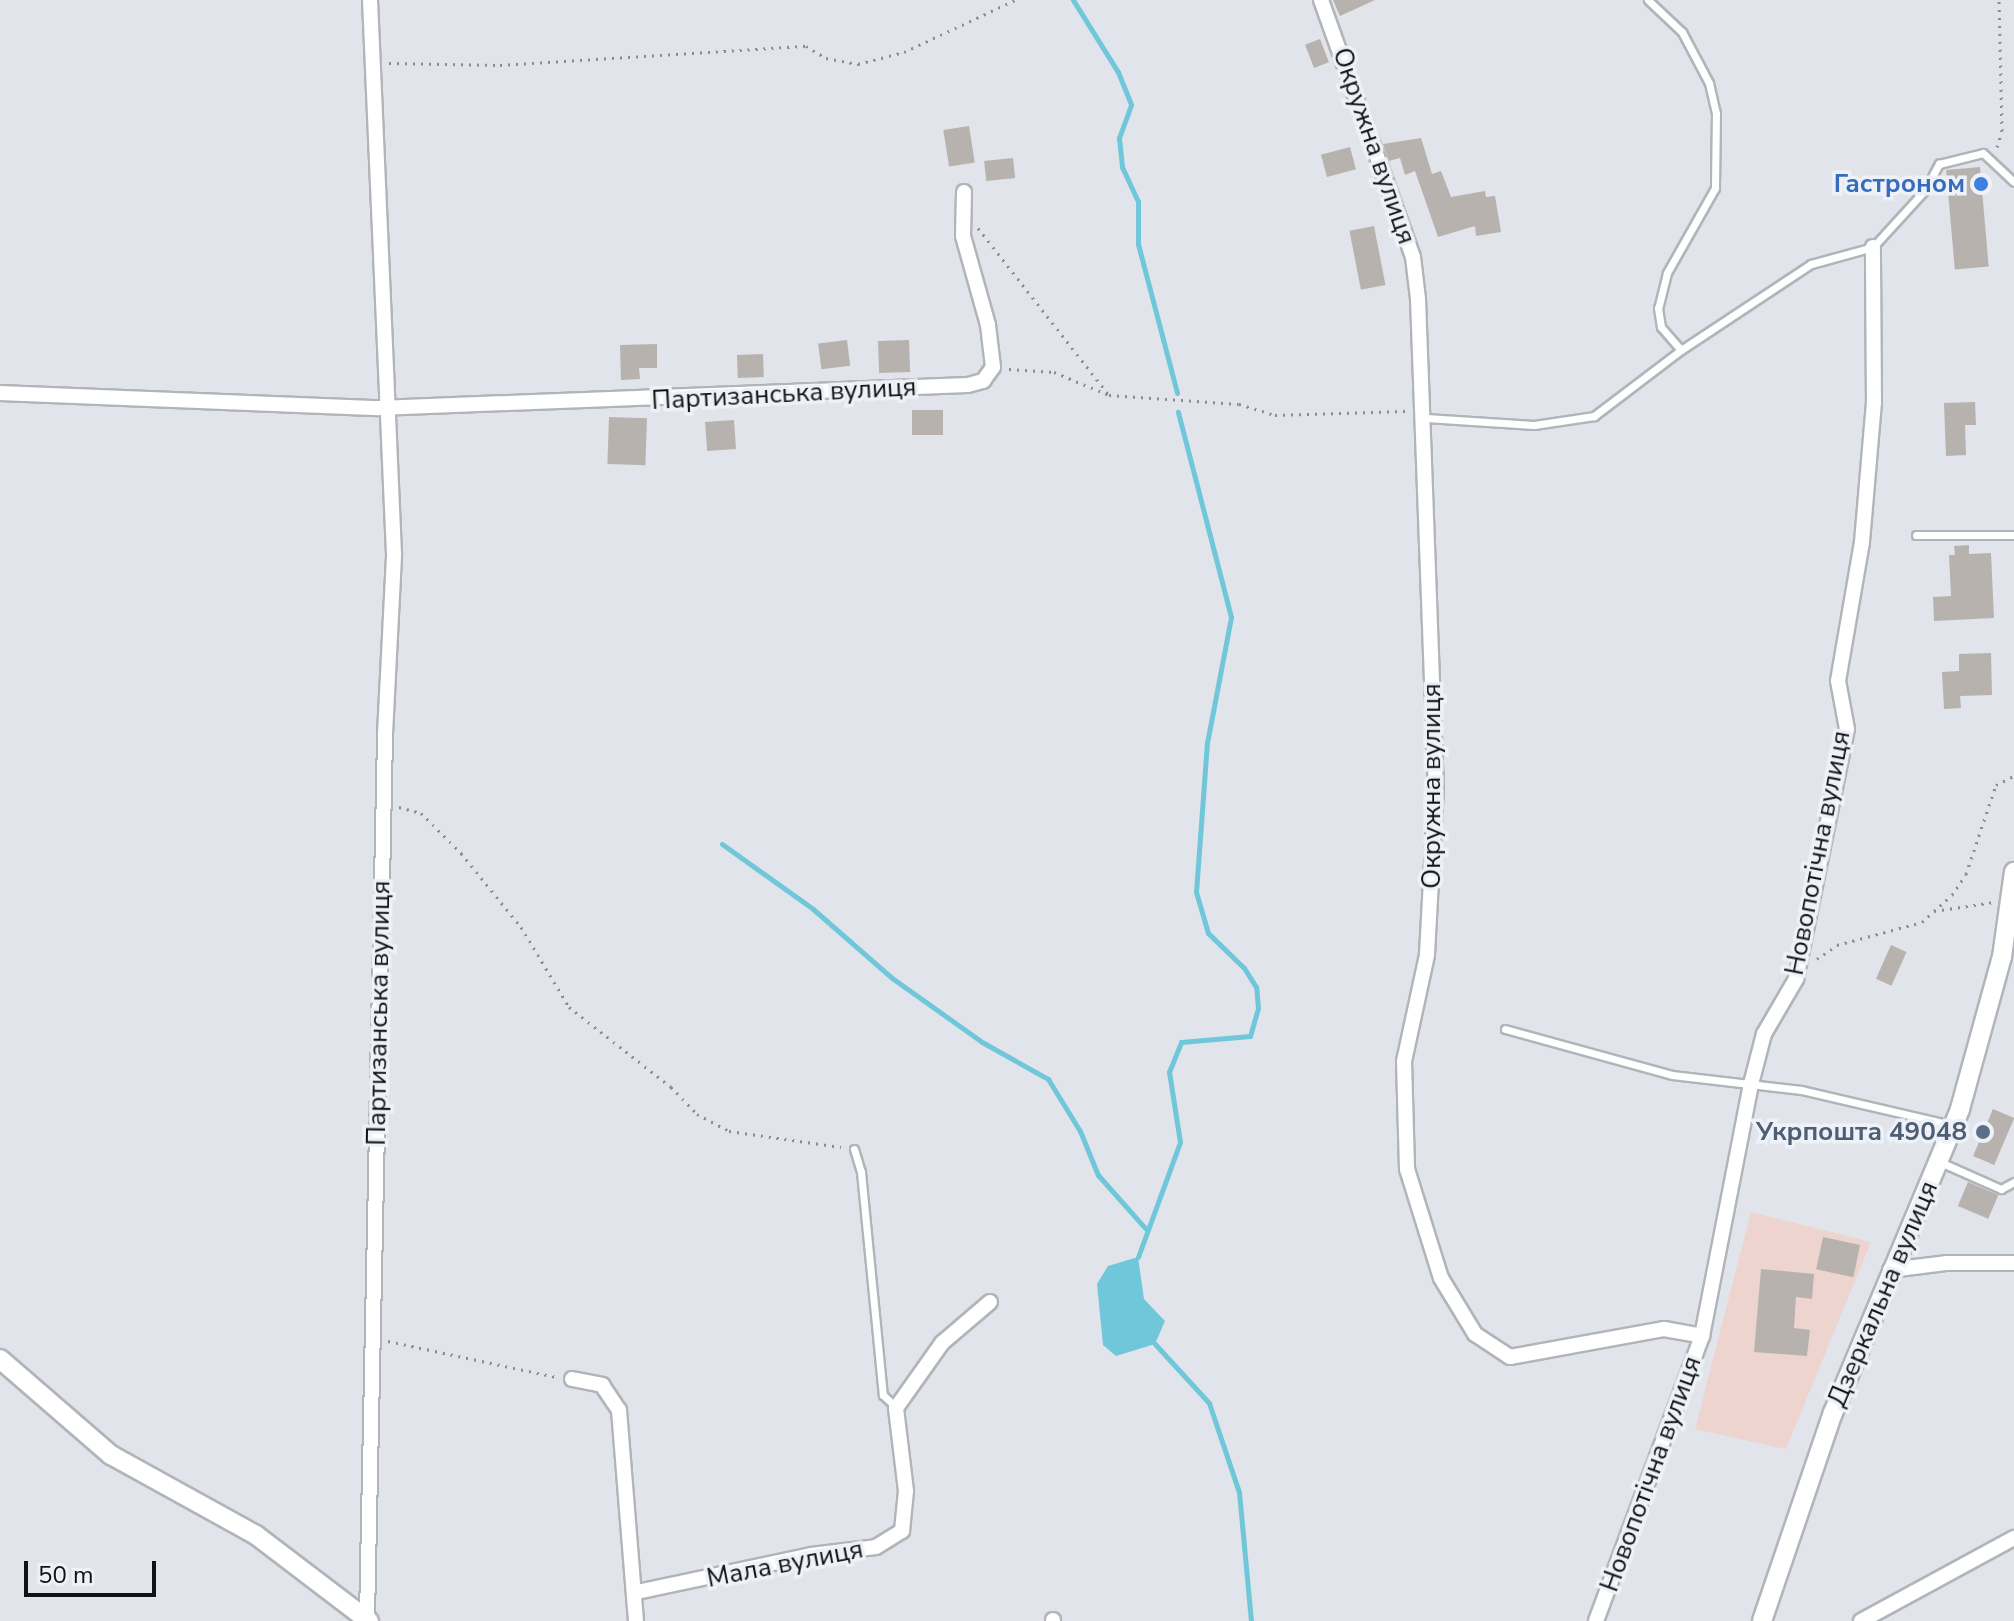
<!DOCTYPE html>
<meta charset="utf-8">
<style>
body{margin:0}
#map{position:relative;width:2014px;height:1621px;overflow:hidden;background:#e1e4ea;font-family:"Nunito Sans",sans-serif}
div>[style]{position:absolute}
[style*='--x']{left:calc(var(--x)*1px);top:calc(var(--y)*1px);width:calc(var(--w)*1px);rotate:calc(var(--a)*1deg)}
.industrial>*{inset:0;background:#eed4cf}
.water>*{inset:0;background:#70c7da}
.stream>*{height:5px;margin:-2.5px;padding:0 2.5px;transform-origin:2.5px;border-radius:2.5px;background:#70c7da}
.building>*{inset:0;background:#b7b2ad;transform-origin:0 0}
.path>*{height:3px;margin-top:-1.5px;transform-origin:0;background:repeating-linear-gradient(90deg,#8b8d91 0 2px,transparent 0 8px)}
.roads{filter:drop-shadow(2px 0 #b1b5ba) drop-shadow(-2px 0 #b1b5ba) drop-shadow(0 2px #b1b5ba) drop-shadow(0 -2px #b1b5ba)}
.service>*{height:7px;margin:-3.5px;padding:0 3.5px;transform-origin:3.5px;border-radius:3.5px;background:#fff}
.minor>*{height:14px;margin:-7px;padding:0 7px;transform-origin:7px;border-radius:7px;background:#fff}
.tertiary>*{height:18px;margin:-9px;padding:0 9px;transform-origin:9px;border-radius:9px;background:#fff}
.dots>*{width:22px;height:22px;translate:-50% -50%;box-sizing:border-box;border:4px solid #eef2f8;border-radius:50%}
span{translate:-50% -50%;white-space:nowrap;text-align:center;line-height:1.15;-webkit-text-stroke:7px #eef2f8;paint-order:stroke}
.street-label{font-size:26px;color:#111214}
.shop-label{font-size:26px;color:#366cbe;font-weight:700}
.right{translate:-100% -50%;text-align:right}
.service-label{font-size:26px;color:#4e5e75;font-weight:700}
.scale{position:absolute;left:24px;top:1561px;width:132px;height:36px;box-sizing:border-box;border:4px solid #111214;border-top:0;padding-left:10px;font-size:24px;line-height:28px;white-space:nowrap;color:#111214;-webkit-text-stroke:6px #eef2f8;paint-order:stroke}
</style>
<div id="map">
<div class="industrial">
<i style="clip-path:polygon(1751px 1212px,1871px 1242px,1786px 1449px,1695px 1429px)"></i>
</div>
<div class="water">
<i style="clip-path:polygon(1138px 1257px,1144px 1299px,1165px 1321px,1155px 1344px,1116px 1356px,1103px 1345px,1097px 1284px,1108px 1266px)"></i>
</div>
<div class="stream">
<i style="--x:1073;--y:0;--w:85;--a:58"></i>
<i style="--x:1118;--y:72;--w:35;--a:68"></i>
<i style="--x:1131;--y:105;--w:35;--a:110"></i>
<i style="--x:1119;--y:138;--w:29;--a:84"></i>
<i style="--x:1122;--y:167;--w:38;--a:65"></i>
<i style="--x:1138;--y:201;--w:43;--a:90"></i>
<i style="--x:1138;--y:244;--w:154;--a:75.3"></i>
<i style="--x:722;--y:844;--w:112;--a:35.5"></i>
<i style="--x:813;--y:909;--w:105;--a:41.1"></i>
<i style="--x:892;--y:978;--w:110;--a:35.4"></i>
<i style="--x:982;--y:1042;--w:76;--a:29.3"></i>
<i style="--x:1048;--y:1079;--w:61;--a:58.4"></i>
<i style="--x:1080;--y:1131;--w:48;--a:67.8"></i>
<i style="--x:1098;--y:1175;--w:71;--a:48.4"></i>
<i style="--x:1138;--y:1257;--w:122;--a:-69.9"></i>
<i style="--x:1180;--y:1142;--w:71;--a:-98.9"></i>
<i style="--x:1169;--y:1072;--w:32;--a:-68"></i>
<i style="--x:1181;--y:1042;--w:69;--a:-5"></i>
<i style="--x:1250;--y:1036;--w:29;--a:-74"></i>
<i style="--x:1258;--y:1008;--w:21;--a:-95"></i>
<i style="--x:1256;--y:987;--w:22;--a:-122"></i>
<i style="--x:1244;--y:968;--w:50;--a:-135.8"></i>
<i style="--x:1208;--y:933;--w:43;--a:-106.3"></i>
<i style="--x:1196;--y:892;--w:149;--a:-85.8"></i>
<i style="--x:1207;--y:743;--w:128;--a:-79.2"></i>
<i style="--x:1231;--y:617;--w:212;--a:-104.5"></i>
<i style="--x:1155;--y:1344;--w:80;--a:47.5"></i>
<i style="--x:1209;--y:1403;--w:94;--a:71.4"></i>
<i style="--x:1239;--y:1492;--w:130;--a:84.7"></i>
</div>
<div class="building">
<i style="clip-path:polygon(1333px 0,1375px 0,1340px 16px)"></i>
<i style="left:1320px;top:39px;width:25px;height:16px;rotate:69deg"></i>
<i style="left:969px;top:126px;width:37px;height:26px;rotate:81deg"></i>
<i style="clip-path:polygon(1421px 138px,1432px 174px,1441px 171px,1451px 197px,1485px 191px,1486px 197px,1495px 196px,1501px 232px,1476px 236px,1475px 226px,1438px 237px,1415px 171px,1405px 175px,1400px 158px,1389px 161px,1383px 144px)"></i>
<i style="left:1350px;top:147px;width:23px;height:30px;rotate:75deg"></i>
<i style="left:1013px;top:158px;width:20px;height:29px;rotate:84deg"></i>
<i style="left:1980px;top:167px;width:100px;height:34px;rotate:85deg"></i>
<i style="left:1374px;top:226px;width:60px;height:25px;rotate:79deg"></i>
<i style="left:847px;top:340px;width:26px;height:29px;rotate:83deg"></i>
<i style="left:909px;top:340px;width:32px;height:31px;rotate:88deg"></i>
<i style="clip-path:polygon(657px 344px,657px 368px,639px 368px,640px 379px,621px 380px,620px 345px)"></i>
<i style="left:763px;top:354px;width:23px;height:26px;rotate:88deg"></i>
<i style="clip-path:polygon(1975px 402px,1976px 425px,1965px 425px,1966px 455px,1946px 456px,1944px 403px)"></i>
<i style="left:912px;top:410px;width:31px;height:25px"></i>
<i style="left:609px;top:417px;width:38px;height:47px;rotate:2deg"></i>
<i style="left:734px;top:420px;width:29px;height:29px;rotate:86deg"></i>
<i style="clip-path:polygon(1969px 545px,1969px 554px,1991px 553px,1994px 618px,1934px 621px,1933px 597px,1951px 596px,1949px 555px,1955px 555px,1954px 546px)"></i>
<i style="clip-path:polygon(1991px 653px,1992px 695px,1960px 696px,1961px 708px,1944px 709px,1942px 672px,1959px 671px,1959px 654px)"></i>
<i style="left:1891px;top:945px;width:17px;height:37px;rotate:24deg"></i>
<i style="left:1993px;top:1109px;width:23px;height:51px;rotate:23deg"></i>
<i style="left:1968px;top:1182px;width:33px;height:26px;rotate:23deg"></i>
<i style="left:1823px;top:1237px;width:38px;height:33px;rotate:12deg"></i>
<i style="clip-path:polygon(1761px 1269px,1814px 1274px,1812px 1299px,1796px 1297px,1794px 1328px,1810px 1330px,1807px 1356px,1754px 1352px)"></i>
</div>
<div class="path">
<i style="--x:389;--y:63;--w:111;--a:1"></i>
<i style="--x:500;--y:65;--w:307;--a:-3.6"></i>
<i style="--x:806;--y:46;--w:23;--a:31"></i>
<i style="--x:826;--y:58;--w:33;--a:11"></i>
<i style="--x:858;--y:64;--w:48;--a:-14.6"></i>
<i style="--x:904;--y:52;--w:123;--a:-25.1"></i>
<i style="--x:1997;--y:147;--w:17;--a:-73"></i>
<i style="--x:2002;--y:131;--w:131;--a:-91.3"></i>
<i style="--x:978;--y:228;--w:212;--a:51.9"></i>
<i style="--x:1109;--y:395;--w:130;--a:4"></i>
<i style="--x:1239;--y:404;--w:38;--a:17"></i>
<i style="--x:1275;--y:415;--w:132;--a:-1.7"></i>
<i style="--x:1009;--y:369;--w:45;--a:3.8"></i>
<i style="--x:1054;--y:372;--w:60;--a:22.7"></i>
<i style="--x:399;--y:807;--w:23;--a:15"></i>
<i style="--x:421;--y:813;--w:57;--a:45"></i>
<i style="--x:461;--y:853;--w:95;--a:51"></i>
<i style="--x:521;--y:927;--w:93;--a:59"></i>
<i style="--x:569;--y:1007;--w:130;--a:38.1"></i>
<i style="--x:671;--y:1087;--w:37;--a:46"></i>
<i style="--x:697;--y:1114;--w:36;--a:28"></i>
<i style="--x:729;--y:1131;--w:113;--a:8.1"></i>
<i style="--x:1934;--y:911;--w:61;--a:-8.5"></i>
<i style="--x:1817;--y:959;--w:24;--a:-35"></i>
<i style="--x:1837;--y:945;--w:88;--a:-15.1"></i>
<i style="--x:1922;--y:922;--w:40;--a:-42"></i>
<i style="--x:1952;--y:895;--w:25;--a:-56"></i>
<i style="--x:1966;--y:874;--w:94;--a:-71.4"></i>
<i style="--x:1996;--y:785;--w:20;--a:-27"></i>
<i style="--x:388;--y:1341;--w:172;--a:12.1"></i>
</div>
<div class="roads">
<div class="service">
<i style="--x:1648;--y:0;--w:47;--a:43.3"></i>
<i style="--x:1682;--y:32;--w:58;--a:62.1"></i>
<i style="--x:1709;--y:83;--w:31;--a:77"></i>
<i style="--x:1716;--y:113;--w:75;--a:90.8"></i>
<i style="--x:1715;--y:188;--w:98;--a:119.5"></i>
<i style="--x:1667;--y:273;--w:36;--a:104"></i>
<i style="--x:1658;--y:308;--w:19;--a:81"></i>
<i style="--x:1661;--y:327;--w:30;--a:49"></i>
<i style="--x:1426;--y:418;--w:108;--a:3.7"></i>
<i style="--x:1534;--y:425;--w:61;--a:-8.5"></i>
<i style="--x:1594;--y:416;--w:109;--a:-37.2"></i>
<i style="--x:1681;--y:350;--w:156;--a:-33.5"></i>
<i style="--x:1811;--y:264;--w:64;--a:-15.3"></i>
<i style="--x:1873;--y:247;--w:77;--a:-47.6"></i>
<i style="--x:1925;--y:190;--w:30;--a:-62"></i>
<i style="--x:1939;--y:164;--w:45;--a:-14"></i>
<i style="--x:1983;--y:153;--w:42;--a:43.1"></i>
<i style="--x:1916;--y:535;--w:98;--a:0"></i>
<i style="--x:1505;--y:1029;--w:173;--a:15.4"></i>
<i style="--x:1672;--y:1075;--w:130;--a:6.6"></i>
<i style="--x:1801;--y:1090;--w:154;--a:13.1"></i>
<i style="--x:854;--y:1149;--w:24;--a:73"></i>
<i style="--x:861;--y:1172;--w:224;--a:84.4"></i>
<i style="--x:883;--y:1395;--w:18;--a:43"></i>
<i style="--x:1940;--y:1162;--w:67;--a:23.9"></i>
<i style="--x:2001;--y:1189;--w:15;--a:-28"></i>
</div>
<div class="minor">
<i style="--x:1321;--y:0;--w:273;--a:70.3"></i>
<i style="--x:1413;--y:257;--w:42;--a:83.2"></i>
<i style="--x:1418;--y:299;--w:489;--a:87.9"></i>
<i style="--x:1436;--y:788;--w:167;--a:93.1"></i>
<i style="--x:1427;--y:955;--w:108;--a:102.2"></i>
<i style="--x:1404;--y:1061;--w:108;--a:88.4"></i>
<i style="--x:1407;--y:1169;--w:114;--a:72.7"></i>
<i style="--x:1441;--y:1278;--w:66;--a:58.7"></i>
<i style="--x:1475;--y:1334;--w:42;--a:33.3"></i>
<i style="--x:1510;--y:1357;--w:157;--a:-10.3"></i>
<i style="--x:1664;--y:1329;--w:39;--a:10"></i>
<i style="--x:0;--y:393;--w:379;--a:2.3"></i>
<i style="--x:379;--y:408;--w:589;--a:-2.24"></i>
<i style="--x:968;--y:385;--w:16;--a:-15"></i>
<i style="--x:983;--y:381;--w:17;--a:-54"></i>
<i style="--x:993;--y:367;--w:42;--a:-96.8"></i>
<i style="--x:988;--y:325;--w:92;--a:-105.7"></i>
<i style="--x:963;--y:236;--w:44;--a:-88.7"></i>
<i style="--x:1890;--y:1270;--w:56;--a:-7.1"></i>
<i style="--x:1946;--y:1263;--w:68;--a:0"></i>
<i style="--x:572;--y:1379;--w:31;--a:11"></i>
<i style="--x:602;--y:1385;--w:30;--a:56"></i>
<i style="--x:619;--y:1410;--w:212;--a:85.4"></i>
<i style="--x:637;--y:1592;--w:178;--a:-12"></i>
<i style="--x:811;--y:1555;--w:65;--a:-7"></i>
<i style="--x:876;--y:1547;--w:31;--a:-32"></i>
<i style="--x:902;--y:1531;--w:40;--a:-84.3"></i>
<i style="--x:906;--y:1491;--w:84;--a:-96.9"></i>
<i style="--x:896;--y:1408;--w:80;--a:-54.7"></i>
<i style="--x:942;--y:1343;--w:63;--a:-40.5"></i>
<i style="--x:367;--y:1618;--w:884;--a:-88.83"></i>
<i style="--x:385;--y:734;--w:180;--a:-87.1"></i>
<i style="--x:394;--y:554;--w:555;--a:-92.48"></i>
<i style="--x:1053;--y:1620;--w:1;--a:90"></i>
<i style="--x:1596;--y:1621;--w:304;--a:-69.6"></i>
<i style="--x:1702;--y:1336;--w:253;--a:-79"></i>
<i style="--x:1750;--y:1088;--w:56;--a:-75.5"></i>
<i style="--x:1764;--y:1034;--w:64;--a:-59.8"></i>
<i style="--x:1796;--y:979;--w:255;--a:-78.5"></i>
<i style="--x:1847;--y:729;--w:49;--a:-100.6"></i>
<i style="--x:1838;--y:681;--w:141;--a:-80.2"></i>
<i style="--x:1862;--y:542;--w:140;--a:-85.1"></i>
<i style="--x:1874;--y:403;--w:156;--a:-90.4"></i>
<i style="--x:1861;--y:1621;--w:174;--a:-28.5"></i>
</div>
<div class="tertiary">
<i style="--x:0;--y:1359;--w:147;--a:40.9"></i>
<i style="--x:111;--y:1455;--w:166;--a:28.9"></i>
<i style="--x:256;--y:1535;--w:142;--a:37.3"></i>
<i style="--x:1762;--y:1621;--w:220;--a:-71.2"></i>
<i style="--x:1833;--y:1413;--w:329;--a:-67.3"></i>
<i style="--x:1960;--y:1109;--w:158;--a:-74.6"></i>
<i style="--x:2002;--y:957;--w:86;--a:-82"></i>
</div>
</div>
<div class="dots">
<i style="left:1981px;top:184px;background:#3f7fe0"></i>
<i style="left:1983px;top:1132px;background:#5c6f8a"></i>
</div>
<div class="street-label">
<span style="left:1374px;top:146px;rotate:71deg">Окружна вулиця</span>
<span style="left:784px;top:394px;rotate:-3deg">Партизанська вулиця</span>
<span style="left:1432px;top:786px;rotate:-90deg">Окружна вулиця</span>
<span style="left:1818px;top:853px;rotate:-79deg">Новопотічна вулиця</span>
<span style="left:379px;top:1013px;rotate:-89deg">Партизанська вулиця</span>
<span style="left:1883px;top:1294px;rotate:-67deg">Дзеркальна вулиця</span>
<span style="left:1651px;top:1474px;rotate:-70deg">Новопотічна вулиця</span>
<span style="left:785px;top:1564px;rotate:-11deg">Мала вулиця</span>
</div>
<div class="shop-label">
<span class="right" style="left:1965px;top:184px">Гастроном</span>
</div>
<div class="service-label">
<span class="right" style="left:1967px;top:1132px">Укрпошта 49048</span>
</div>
<div class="scale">50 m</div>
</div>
